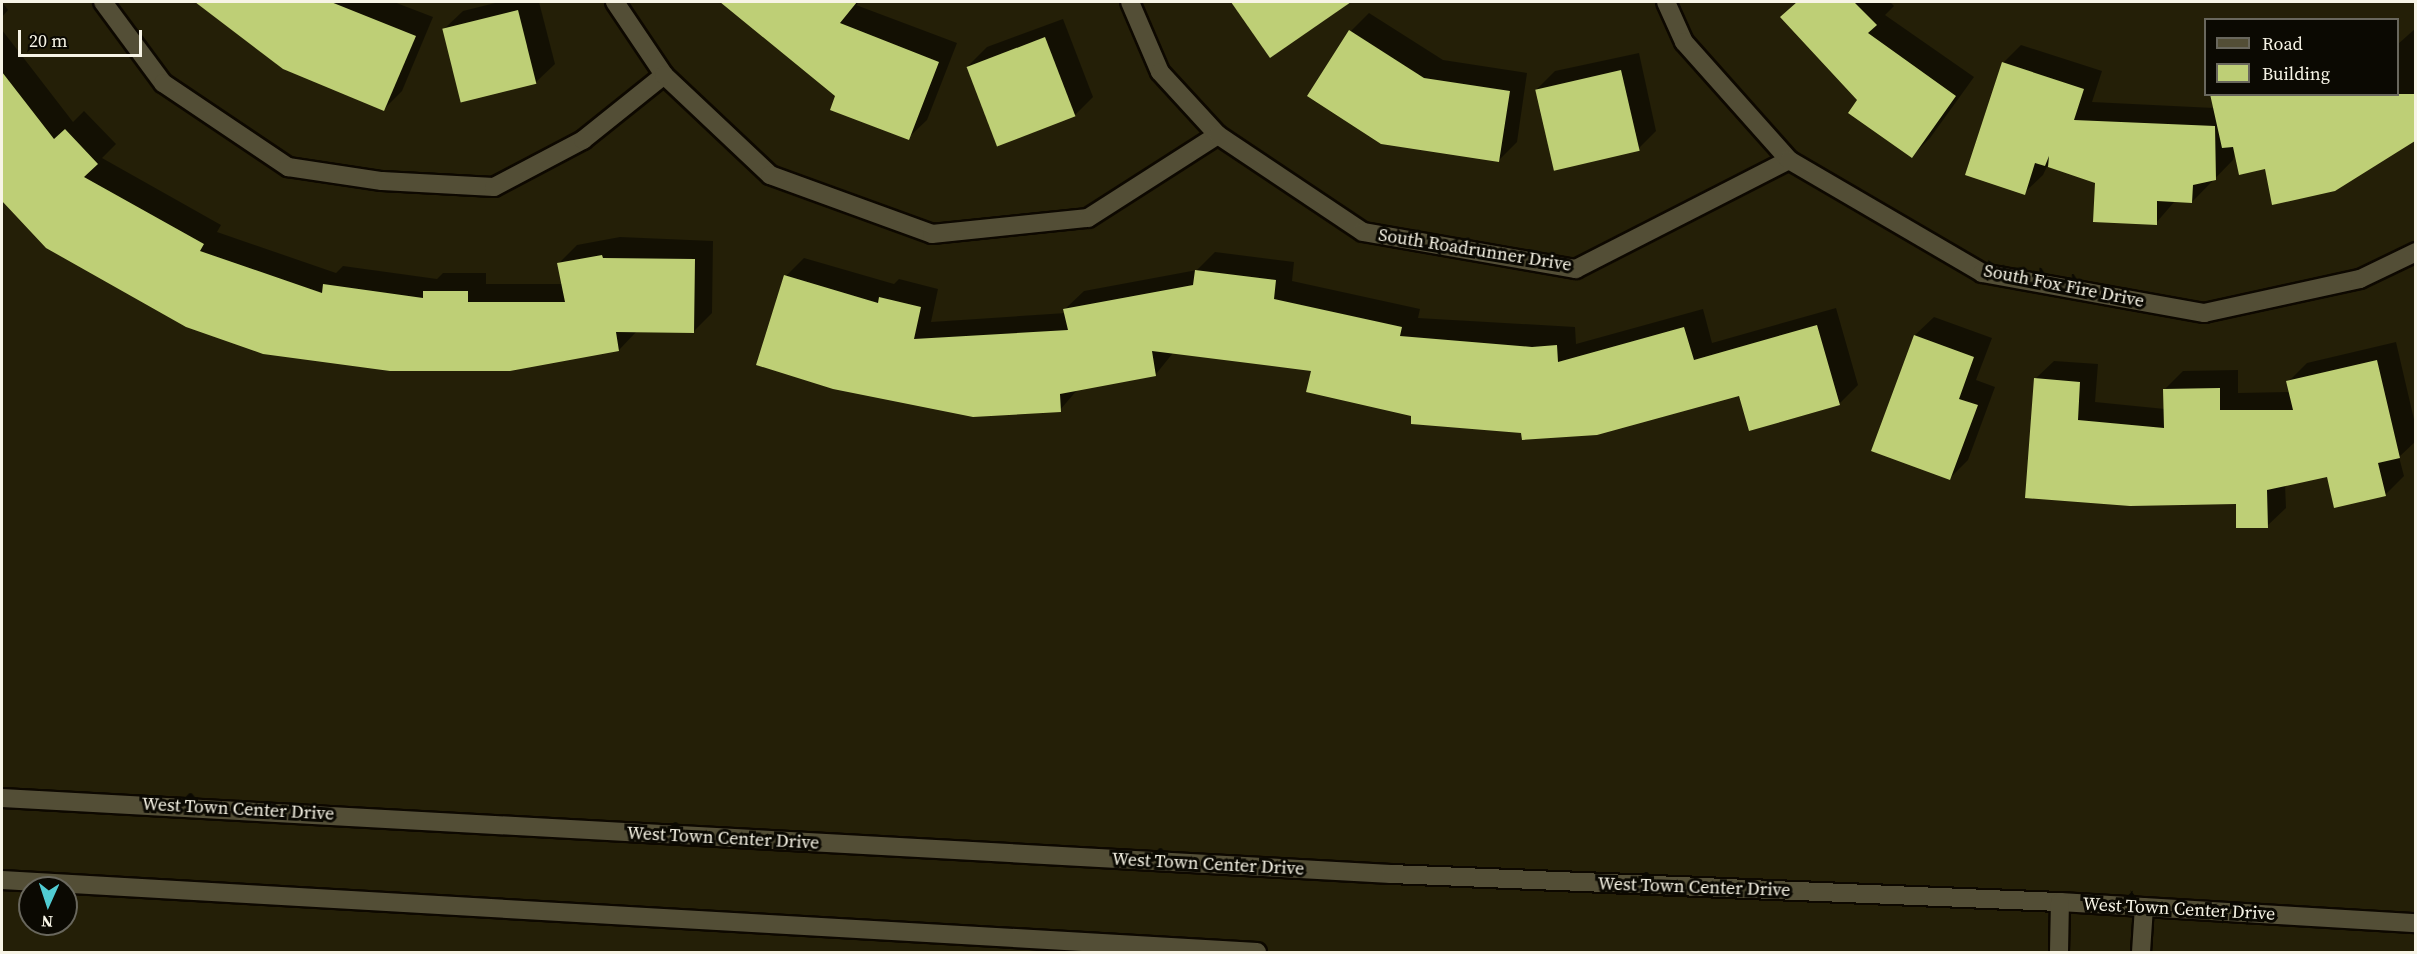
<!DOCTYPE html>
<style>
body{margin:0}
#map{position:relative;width:2417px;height:954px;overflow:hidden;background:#241f07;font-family:"Source Serif 4",serif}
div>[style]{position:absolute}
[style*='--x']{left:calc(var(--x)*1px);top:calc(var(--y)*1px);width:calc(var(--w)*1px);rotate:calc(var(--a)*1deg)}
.shadow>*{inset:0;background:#0007}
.building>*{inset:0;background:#becf76;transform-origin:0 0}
.roads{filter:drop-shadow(2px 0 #0d0800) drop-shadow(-2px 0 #0d0800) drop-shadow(0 2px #0d0800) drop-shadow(0 -2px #0d0800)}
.minor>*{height:18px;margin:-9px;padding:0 9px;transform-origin:9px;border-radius:9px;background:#534e36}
span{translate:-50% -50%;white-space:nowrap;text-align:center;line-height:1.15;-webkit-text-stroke:6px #0b0902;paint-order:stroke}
.street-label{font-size:18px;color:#f7f4e6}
.frame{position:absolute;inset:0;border:3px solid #f7f4e6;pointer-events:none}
.legend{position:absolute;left:2204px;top:18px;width:195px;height:78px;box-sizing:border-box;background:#0b0902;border:2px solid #69675d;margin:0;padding:8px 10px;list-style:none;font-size:18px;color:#f7f4e6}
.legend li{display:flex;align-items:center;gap:12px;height:30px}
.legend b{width:30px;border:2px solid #69675d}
.north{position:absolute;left:18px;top:876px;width:60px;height:60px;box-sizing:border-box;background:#0b0902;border:2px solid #69675d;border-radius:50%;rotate:183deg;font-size:16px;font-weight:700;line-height:24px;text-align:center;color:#f7f4e6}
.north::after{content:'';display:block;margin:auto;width:21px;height:27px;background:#51ccd2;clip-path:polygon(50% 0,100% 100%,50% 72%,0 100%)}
.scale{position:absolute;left:18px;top:30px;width:124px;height:27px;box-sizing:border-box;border:3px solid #f7f4e6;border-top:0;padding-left:8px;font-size:18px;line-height:21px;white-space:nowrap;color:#f7f4e6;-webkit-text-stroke:4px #0b0902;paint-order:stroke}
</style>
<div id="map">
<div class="shadow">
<i style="clip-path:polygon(2px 2px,8px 10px,2px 17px)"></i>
<i style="clip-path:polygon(220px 2px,394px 2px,433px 17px,402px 91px,384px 109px,212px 13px)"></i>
<i style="clip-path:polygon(499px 2px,539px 2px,555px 64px,536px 82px,444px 29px,463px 11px)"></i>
<i style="clip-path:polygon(722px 2px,859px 2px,856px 5px,957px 43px,927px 120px,908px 138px,837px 96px)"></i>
<i style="clip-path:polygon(1233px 2px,1344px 2px,1271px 55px)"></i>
<i style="clip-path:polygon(1796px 2px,1890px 2px,1894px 6px,1885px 15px,1974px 77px,1930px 138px,1912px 156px,1859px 100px)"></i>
<i style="clip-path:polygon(1369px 13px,1443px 60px,1527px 73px,1517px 142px,1499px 160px,1351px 31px)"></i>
<i style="clip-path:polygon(1063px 19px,1093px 97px,1074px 116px,968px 66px,987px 47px)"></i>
<i style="clip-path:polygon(2416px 28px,2416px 139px,2335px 190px,2266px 168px,2235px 150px,2233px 160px,2192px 202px,2175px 201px,2156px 223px,2097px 182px,2051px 158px,2043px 175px,2024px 193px,2003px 63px,2021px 45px,2102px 71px,2092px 102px,2214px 108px,2398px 94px,2398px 44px)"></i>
<i style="clip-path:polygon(2px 30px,73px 122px,84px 111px,116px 144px,102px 158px,221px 225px,217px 232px,336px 273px,343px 266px,437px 279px,443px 273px,486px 273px,486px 284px,563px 284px,559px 263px,577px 245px,620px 237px,713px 241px,712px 313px,693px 332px,637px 331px,619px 350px,47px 247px,2px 198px)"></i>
<i style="clip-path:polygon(1639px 53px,1656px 131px,1638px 149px,1537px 89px,1555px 71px)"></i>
<i style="clip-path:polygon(1215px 252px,1294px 262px,1292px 281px,1420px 309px,1418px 318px,1575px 327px,1576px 344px,1703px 309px,1712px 343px,1836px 308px,1858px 385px,1839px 404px,1740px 394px,1413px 415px,1312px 369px,1173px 353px,1156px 374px,1078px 389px,1060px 410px,973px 415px,786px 276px,804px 258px,894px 284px,899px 279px,938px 289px,931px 322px,1066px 313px,1065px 309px,1084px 291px,1197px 270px)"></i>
<i style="clip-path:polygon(1934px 317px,1992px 338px,1976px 380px,1995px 387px,1968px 460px,1950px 478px,1873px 450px,1915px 335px)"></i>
<i style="clip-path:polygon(2396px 342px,2416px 428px,2416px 441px,2399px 457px,2404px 476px,2385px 495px,2328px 475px,2285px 484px,2286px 508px,2267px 526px,2237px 502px,2130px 504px,2035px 379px,2054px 361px,2098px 364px,2095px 402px,2165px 409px,2164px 390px,2183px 371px,2238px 370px,2238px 393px,2290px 392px,2288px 382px,2307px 363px)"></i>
</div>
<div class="building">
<i style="clip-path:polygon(195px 2px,331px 2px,416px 36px,384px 111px,283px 69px)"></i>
<i style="clip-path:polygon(720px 2px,857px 2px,840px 23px,939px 62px,909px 140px,830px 110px,835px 96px)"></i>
<i style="clip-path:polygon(1231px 2px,1351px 2px,1270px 58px)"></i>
<i style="clip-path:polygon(1797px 2px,1854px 2px,1877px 25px,1868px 33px,1956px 96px,1912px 158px,1848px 113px,1857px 100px,1780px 17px)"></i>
<i style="left:518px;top:10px;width:76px;height:78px;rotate:76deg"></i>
<i style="clip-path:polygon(1349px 30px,1424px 78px,1510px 91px,1499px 162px,1381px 144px,1307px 96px)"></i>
<i style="left:1045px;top:37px;width:85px;height:84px;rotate:69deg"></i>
<i style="clip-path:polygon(2002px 62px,2084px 89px,2074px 120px,2215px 126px,2216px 180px,2193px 185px,2192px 203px,2157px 201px,2157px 225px,2093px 222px,2095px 183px,2048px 167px,2049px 156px,2045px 166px,2035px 163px,2025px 195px,1965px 175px)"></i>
<i style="left:1621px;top:70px;width:83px;height:88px;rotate:77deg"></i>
<i style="clip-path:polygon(2px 72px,54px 139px,65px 129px,98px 164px,84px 177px,204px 244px,200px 251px,322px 293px,323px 284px,423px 298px,423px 291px,468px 291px,468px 302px,565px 302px,557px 263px,602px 255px,603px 258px,695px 259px,694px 333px,616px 332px,619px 351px,510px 371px,390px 371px,263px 354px,186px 327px,46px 248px,2px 201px)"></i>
<i style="clip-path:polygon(2210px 94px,2415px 94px,2415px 141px,2335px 191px,2272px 205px,2265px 169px,2239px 175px,2233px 147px,2222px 148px)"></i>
<i style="clip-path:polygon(1195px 270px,1276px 280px,1274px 299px,1402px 327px,1400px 336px,1532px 347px,1557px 345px,1558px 362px,1684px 327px,1694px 360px,1817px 325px,1840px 405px,1749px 431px,1739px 396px,1597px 435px,1522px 440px,1521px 433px,1411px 424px,1411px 416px,1306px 392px,1311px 371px,1152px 351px,1156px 376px,1060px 394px,1061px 412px,973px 417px,833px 389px,756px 365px,784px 275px,878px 303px,879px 297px,921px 307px,914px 339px,1068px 330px,1063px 309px,1193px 285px)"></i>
<i style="clip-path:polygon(1914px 335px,1974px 357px,1959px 399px,1978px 405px,1950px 480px,1871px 451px)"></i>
<i style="clip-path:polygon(2377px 360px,2400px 458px,2378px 463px,2386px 496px,2334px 508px,2327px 477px,2267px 490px,2268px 528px,2236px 528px,2236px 504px,2130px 506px,2025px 498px,2034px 378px,2080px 382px,2078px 420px,2164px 428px,2163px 389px,2220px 388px,2220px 410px,2293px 410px,2286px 381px)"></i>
</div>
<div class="roads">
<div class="minor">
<i style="--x:103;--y:2;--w:101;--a:53.5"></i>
<i style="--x:163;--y:83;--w:151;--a:33.9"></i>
<i style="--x:288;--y:167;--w:95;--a:8.5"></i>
<i style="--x:382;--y:181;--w:112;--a:3.1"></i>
<i style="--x:494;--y:187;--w:101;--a:-27.8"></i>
<i style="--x:583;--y:140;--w:104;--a:-38.7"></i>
<i style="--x:615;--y:2;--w:88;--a:56.1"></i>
<i style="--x:664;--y:75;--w:146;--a:43.3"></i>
<i style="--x:770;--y:175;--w:172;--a:20"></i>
<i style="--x:932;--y:234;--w:157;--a:-5.9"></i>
<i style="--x:1088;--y:218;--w:154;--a:-32.6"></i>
<i style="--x:1130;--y:2;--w:76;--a:66.8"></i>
<i style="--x:1160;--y:72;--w:86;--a:47.4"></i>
<i style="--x:1218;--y:135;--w:174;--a:33.8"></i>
<i style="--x:1363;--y:232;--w:216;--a:9.9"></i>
<i style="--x:1576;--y:269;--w:239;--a:-27.1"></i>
<i style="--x:1666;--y:2;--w:44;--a:65.8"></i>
<i style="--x:1684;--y:42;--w:158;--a:48.3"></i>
<i style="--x:1789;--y:160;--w:224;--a:30.3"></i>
<i style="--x:1982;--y:273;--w:226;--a:10.2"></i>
<i style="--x:2204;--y:313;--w:160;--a:-12.3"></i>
<i style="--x:2360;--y:279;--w:62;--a:-25.7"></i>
<i style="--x:2;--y:798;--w:1391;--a:3.13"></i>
<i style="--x:1391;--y:874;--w:670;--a:2.4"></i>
<i style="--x:2060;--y:902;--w:357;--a:3.4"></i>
<i style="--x:2;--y:880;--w:1257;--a:3.28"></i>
<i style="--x:2059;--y:952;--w:50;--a:-88.9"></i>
<i style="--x:2141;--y:952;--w:45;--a:-86.2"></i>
</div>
</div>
<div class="street-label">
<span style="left:1475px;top:250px;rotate:9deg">South Roadrunner Drive</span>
<span style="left:2064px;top:286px;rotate:11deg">South Fox Fire Drive</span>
<span style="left:238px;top:809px;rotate:3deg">West Town Center Drive</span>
<span style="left:723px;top:838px;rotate:3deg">West Town Center Drive</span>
<span style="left:1208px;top:864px;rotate:3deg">West Town Center Drive</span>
<span style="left:1694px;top:887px;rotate:2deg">West Town Center Drive</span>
<span style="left:2179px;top:909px;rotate:3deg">West Town Center Drive</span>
</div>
<div class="frame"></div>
<ul class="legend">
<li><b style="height:8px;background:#534e36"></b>Road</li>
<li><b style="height:16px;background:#becf76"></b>Building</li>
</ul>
<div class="north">N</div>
<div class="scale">20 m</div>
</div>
